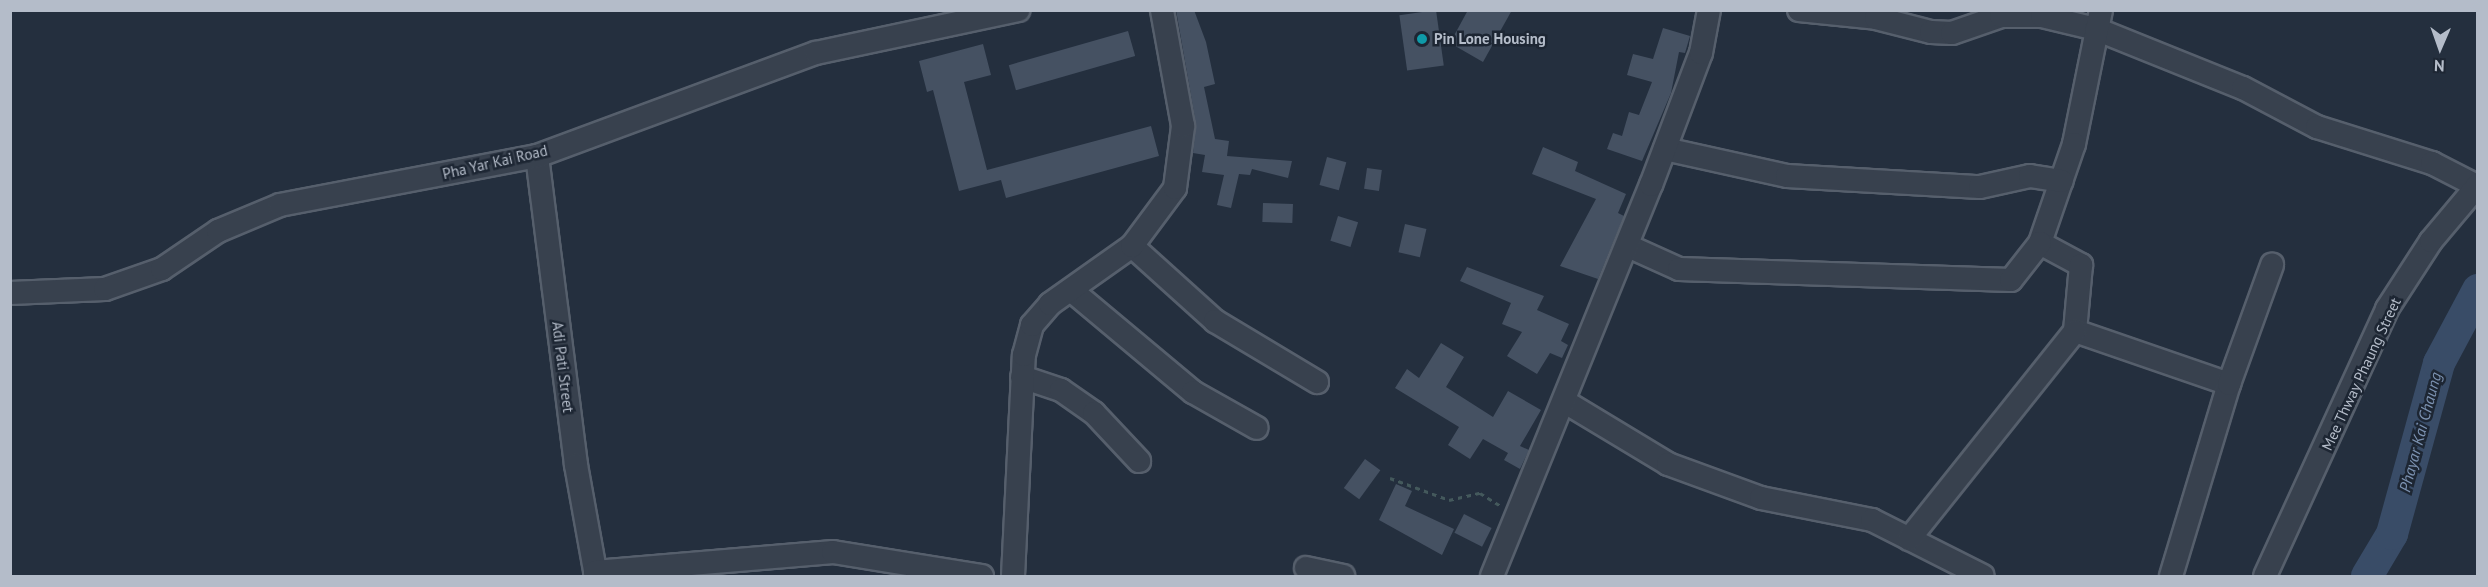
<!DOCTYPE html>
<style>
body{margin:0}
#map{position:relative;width:2488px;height:587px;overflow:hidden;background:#242f3e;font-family:"PT Sans",sans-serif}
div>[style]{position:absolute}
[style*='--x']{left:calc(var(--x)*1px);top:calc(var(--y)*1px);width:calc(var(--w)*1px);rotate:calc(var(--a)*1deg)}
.river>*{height:32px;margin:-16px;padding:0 16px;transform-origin:16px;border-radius:16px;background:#394c67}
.building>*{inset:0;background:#455162;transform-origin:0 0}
.path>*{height:3px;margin-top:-1.5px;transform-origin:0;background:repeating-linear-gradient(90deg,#44595c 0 4.5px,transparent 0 9px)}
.roads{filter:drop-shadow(2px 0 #565f6c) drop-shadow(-2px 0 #565f6c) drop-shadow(0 2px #565f6c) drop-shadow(0 -2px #565f6c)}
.minor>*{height:22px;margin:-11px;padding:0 11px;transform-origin:11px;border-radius:11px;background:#38414e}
.dots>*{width:16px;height:16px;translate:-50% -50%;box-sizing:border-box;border:3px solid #1d2633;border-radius:50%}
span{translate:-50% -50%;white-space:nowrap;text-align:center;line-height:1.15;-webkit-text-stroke:5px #1d2633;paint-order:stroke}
.poi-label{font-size:15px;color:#b4bcc9;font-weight:700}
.left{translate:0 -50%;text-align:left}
.street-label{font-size:15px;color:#b4bcc9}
.water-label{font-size:16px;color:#7c92b1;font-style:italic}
.frame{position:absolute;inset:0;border:12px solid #b4bcc9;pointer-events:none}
.north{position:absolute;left:2410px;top:18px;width:60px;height:60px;-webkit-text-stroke:4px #1d2633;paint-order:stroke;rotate:182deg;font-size:16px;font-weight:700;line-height:24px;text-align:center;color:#b4bcc9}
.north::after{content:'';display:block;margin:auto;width:21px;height:27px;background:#b4bcc9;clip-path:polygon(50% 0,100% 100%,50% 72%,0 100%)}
</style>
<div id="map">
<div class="river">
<i style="--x:2367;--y:576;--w:49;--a:-59.2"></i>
<i style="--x:2392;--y:534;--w:177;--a:-74.6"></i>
<i style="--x:2439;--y:363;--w:83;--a:-61.9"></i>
</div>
<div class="building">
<i style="clip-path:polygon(1176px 10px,1194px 10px,1206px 42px,1215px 84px,1204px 87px,1215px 139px,1229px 141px,1227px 156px,1292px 161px,1288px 178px,1252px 169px,1250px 175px,1239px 174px,1231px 208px,1217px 205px,1224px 175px,1202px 172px,1205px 155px,1193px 153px,1196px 124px)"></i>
<i style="left:1436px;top:10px;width:56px;height:37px;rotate:82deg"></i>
<i style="clip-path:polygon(1468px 10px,1512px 10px,1483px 62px,1450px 43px)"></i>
<i style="clip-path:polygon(1663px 28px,1690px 36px,1685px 53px,1679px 52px,1671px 93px,1642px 161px,1607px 149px,1613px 133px,1622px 136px,1629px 112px,1639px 115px,1652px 82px,1627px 75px,1633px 54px,1653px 59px)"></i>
<i style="left:1128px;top:31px;width:26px;height:124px;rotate:74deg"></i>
<i style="clip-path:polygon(983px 44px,991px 75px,964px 82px,987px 170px,1151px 126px,1159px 156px,1006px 198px,1001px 180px,959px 191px,933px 90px,927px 92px,919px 61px)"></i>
<i style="clip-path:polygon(1543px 147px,1578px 162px,1575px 171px,1626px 194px,1618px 213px,1624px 216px,1598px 279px,1560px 266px,1596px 199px,1532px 174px)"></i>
<i style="left:1327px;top:157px;width:20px;height:29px;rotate:15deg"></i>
<i style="left:1367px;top:168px;width:15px;height:21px;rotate:8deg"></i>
<i style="left:1263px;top:203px;width:30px;height:19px;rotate:2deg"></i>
<i style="left:1338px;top:216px;width:21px;height:26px;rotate:17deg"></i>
<i style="left:1405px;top:224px;width:22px;height:29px;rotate:13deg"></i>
<i style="clip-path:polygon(1467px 267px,1544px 296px,1537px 310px,1569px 324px,1561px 341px,1568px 345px,1562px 358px,1550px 353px,1537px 374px,1507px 356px,1522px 332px,1502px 324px,1511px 303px,1460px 281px)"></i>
<i style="clip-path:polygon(1441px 343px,1464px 357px,1446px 387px,1493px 417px,1508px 391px,1541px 410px,1520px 446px,1529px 450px,1520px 469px,1504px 460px,1508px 453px,1483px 439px,1470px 459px,1448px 445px,1459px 427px,1395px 388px,1407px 369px,1419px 378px)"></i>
<i style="left:1365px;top:459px;width:19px;height:36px;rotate:36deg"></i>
<i style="clip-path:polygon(1396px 484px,1412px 491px,1405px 506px,1454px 529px,1442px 555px,1379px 520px)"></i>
<i style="left:1464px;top:514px;width:31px;height:21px;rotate:27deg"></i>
</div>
<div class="path">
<i style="--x:1390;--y:478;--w:63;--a:20.4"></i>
<i style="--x:1449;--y:500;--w:32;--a:-13"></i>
<i style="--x:1480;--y:493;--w:25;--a:32"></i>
</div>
<div class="roads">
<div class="minor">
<i style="--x:1799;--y:10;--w:77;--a:5.9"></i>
<i style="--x:1876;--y:18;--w:57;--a:14.3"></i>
<i style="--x:1931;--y:32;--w:21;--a:3"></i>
<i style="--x:1952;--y:33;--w:52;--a:-19.1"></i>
<i style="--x:2001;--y:16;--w:41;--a:0"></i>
<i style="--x:2042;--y:16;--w:56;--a:13.5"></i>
<i style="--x:2096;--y:29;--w:158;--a:21.9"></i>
<i style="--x:2243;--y:88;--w:84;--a:27.8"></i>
<i style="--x:2317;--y:127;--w:121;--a:17.4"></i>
<i style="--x:2432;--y:163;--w:51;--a:27.1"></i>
<i style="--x:2101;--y:10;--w:137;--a:101.4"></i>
<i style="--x:2074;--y:144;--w:105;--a:109"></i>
<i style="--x:2040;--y:243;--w:47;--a:28.2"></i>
<i style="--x:2081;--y:265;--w:66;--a:95.2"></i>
<i style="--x:2075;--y:331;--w:163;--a:19"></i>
<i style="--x:1665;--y:149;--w:125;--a:12.5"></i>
<i style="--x:1787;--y:176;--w:193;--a:3.3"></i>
<i style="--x:1980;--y:187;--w:51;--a:-12.4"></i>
<i style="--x:2030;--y:176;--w:32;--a:9"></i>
<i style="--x:537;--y:156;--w:311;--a:82.8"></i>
<i style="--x:576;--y:465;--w:113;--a:79.8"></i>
<i style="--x:1132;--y:246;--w:112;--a:42.1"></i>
<i style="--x:1215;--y:321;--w:119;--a:30.9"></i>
<i style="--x:1628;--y:246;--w:56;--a:24.3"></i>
<i style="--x:1679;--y:269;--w:332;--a:1.9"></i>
<i style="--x:2011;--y:280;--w:47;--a:-51.9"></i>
<i style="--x:1071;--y:290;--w:159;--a:39.9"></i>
<i style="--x:1193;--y:392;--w:73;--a:29.4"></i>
<i style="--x:10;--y:293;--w:95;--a:-2.4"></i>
<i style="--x:105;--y:289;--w:60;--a:-19.3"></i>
<i style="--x:162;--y:269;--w:68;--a:-34.2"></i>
<i style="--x:218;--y:231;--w:67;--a:-22.8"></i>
<i style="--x:280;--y:205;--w:262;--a:-10.8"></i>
<i style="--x:537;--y:156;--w:297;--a:-20.3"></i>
<i style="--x:816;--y:53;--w:207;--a:-12"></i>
<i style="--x:1022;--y:377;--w:41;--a:18.4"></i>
<i style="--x:1061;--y:390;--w:40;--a:34.9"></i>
<i style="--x:1094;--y:413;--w:66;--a:46.8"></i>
<i style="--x:1567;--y:403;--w:118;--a:31.1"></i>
<i style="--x:1668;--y:464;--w:99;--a:20.1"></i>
<i style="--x:1761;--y:498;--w:113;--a:11.2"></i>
<i style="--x:1872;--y:520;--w:124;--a:26.8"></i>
<i style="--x:1909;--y:539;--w:266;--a:-51.4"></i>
<i style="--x:1306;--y:568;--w:38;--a:12"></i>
<i style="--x:595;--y:572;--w:239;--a:-4.8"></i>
<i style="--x:833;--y:552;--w:151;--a:9.2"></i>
<i style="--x:1013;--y:576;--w:221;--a:-87.2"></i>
<i style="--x:1024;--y:355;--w:31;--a:-75"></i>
<i style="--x:1032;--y:325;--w:28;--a:-49"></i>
<i style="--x:1050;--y:304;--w:100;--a:-35.3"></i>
<i style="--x:1132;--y:246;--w:72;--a:-53.4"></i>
<i style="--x:1175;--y:188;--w:63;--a:-82.6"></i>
<i style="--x:1183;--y:126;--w:118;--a:-100.3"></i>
<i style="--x:1492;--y:576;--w:422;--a:-67.9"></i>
<i style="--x:1651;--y:185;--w:141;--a:-69.3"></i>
<i style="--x:1701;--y:53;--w:44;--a:-79.5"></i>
<i style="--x:2171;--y:576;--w:201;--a:-73.2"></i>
<i style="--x:2229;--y:384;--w:127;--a:-70.1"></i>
<i style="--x:2265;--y:576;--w:294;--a:-65.4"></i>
<i style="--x:2387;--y:309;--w:81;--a:-57.1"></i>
<i style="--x:2431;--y:241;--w:73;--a:-50"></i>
</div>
</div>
<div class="dots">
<i style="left:1422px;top:39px;background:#0f9aa8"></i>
</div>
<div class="poi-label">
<span class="left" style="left:1434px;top:39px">Pin Lone Housing</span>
</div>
<div class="street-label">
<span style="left:495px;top:162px;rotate:-13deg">Pha Yar Kai Road</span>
<span style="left:563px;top:367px;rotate:83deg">Adi Pati Street</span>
<span style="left:2361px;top:374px;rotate:-65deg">Mee Thway Phaung Street</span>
</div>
<div class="water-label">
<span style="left:2420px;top:432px;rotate:-75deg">Phayar Kai Chaung</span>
</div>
<div class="frame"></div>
<div class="north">N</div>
</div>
